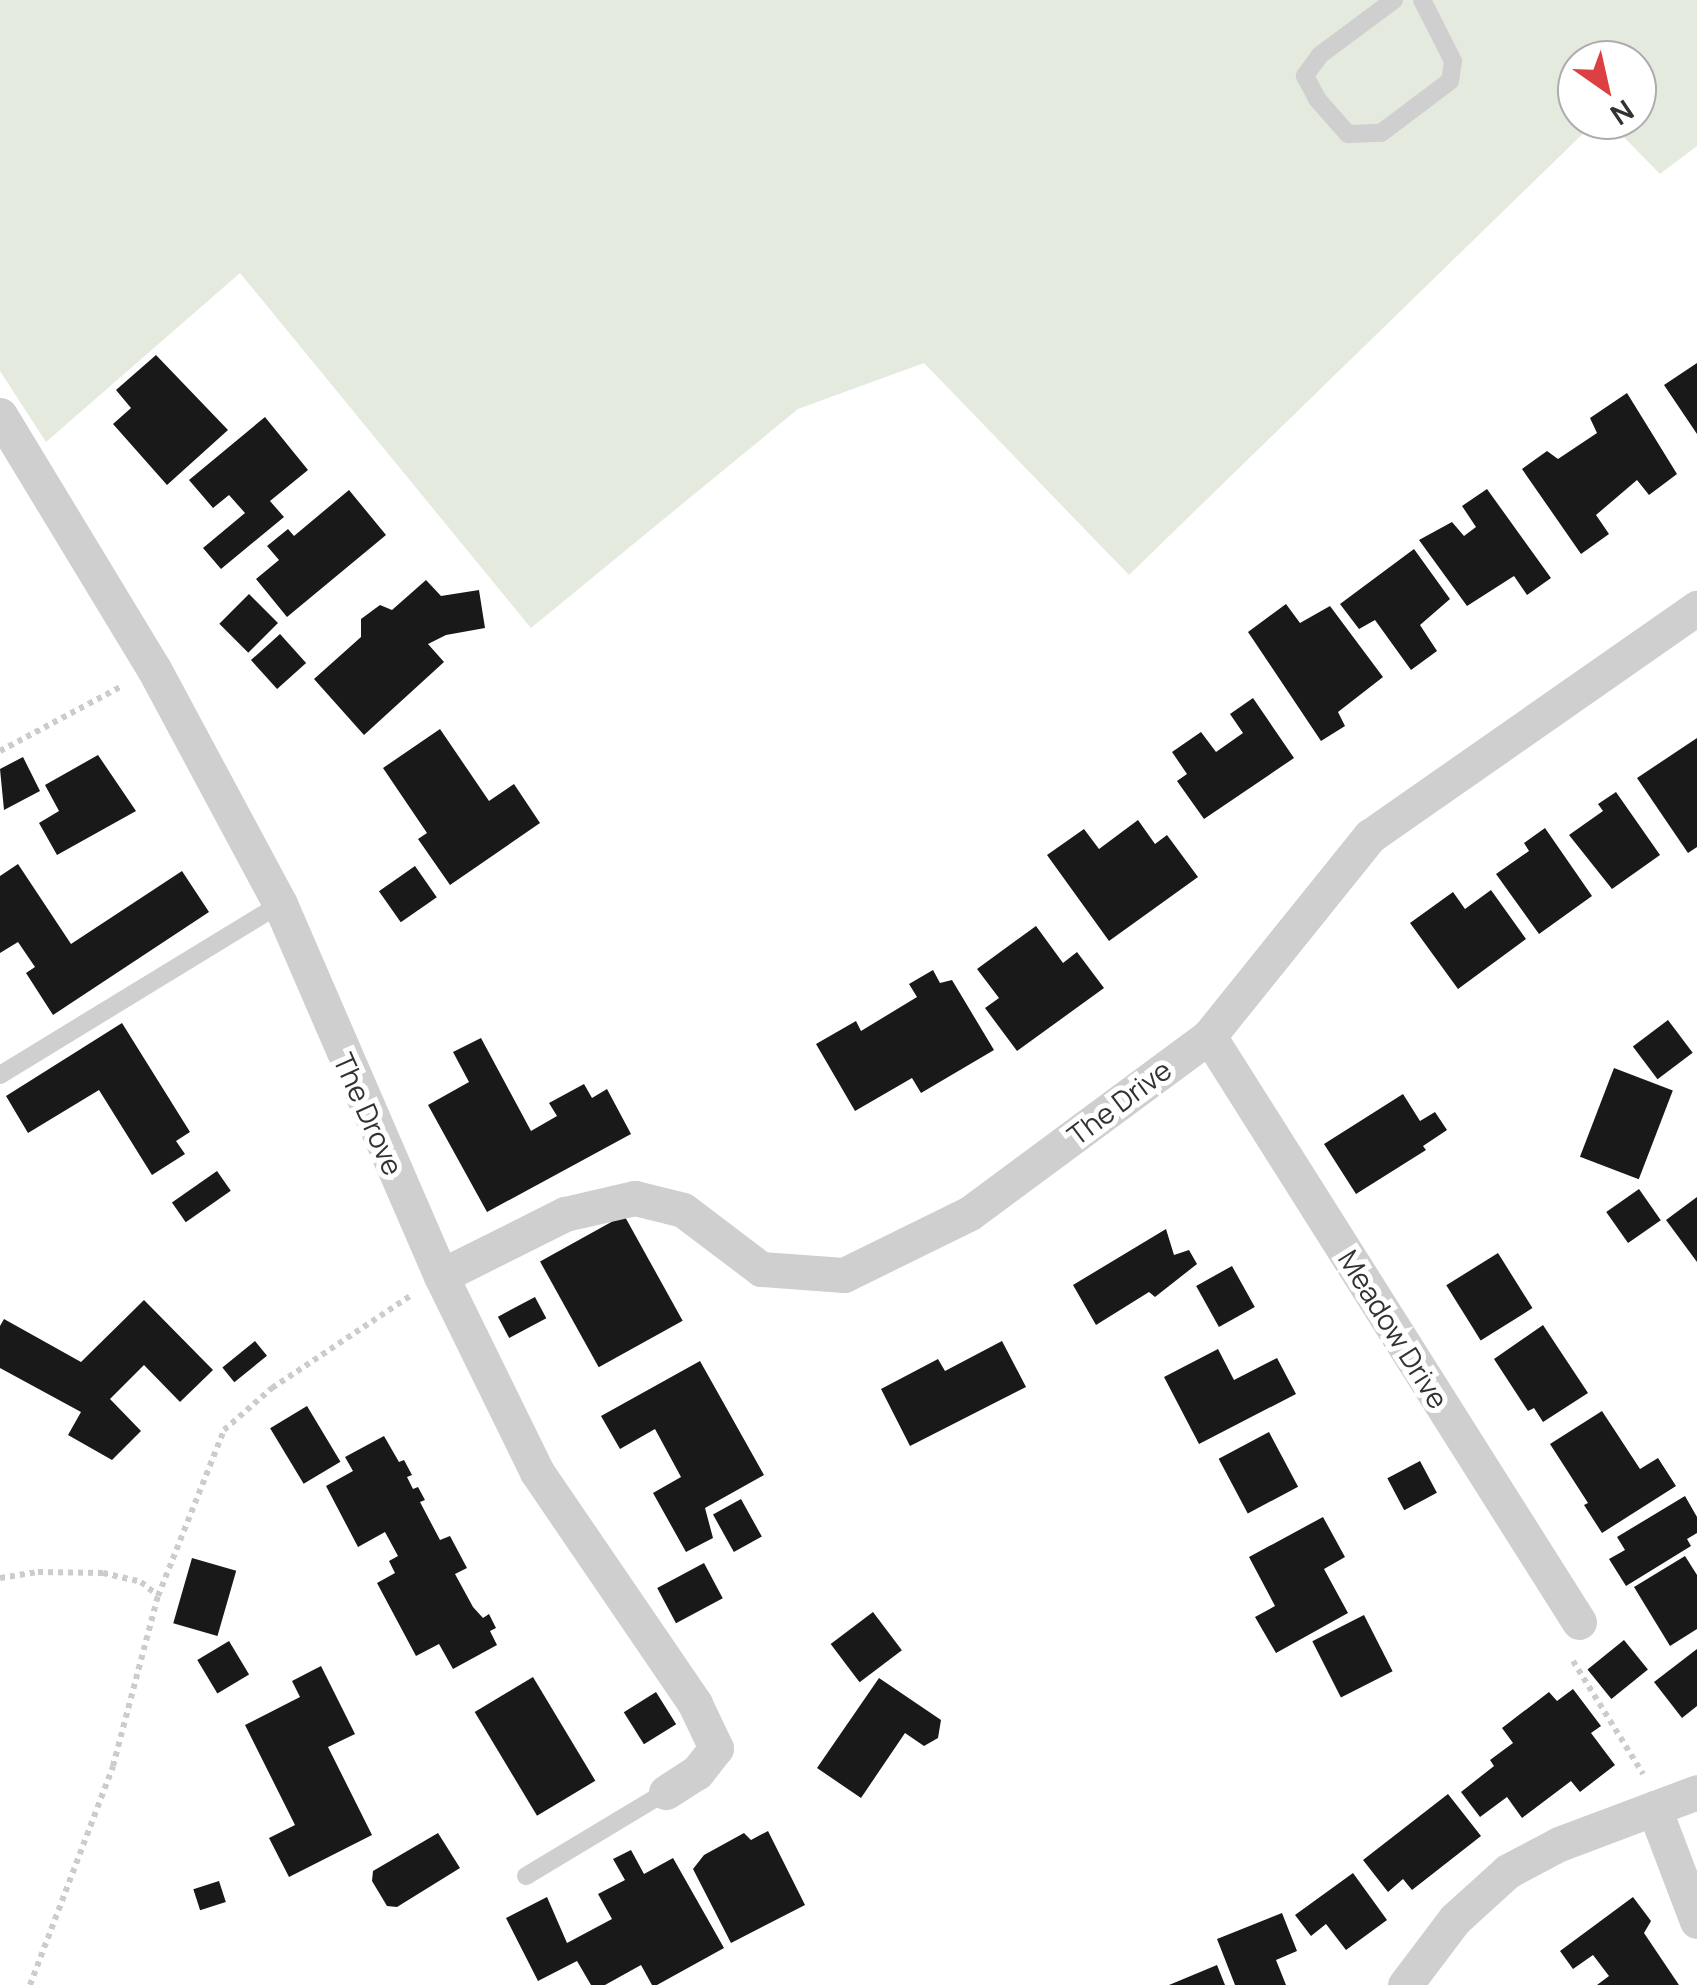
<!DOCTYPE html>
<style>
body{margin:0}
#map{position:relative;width:1697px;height:1985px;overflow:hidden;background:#fff;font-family:Manrope,sans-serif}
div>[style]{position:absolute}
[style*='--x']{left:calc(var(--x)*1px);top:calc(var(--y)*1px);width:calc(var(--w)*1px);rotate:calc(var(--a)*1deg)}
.green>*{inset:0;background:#e4ebde}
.building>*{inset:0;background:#191919;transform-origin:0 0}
.path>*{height:6px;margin-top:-3px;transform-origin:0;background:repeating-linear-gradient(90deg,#ccc 0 5px,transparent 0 10px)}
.service>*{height:18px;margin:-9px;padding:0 9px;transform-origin:9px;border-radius:9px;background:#cfcfcf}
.minor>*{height:35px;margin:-17.5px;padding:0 17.5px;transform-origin:17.5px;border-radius:17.5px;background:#cfcfcf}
span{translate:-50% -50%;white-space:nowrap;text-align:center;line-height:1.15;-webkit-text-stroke:10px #fff;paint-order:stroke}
.street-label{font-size:28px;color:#323232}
.north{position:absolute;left:1557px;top:40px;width:100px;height:100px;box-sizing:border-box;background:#fff;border:2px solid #adadad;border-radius:50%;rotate:146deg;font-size:28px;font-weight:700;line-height:40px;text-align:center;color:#323232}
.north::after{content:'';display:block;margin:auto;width:35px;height:45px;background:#dd4042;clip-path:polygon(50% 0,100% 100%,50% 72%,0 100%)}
</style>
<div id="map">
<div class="green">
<i style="clip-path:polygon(0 0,1697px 0,1697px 146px,1660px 174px,1607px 120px,1637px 120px,1637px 60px,1577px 60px,1577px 120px,1597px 120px,1129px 575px,924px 363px,798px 409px,531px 628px,240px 273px,46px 442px,0 371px)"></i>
</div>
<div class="building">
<i style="clip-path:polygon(156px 355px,228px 430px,167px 485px,113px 424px,131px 408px,116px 390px)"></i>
<i style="clip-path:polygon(1697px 363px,1697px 434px,1664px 385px)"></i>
<i style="clip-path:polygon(1627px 393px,1677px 474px,1649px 495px,1637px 480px,1596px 515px,1609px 534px,1581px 554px,1522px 469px,1547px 451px,1558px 459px,1597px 433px,1590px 418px)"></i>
<i style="clip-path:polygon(265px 417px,308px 470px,270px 501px,284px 517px,221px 569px,203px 548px,245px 513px,229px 495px,213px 508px,189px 480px)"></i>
<i style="clip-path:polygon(1487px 489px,1551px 578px,1527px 595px,1514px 576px,1467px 606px,1419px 540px,1452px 522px,1464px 536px,1476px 527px,1462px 506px)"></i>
<i style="clip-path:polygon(349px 490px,386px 535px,287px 617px,256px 579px,279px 560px,267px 546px,288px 529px,294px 536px)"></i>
<i style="clip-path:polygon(1414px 549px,1450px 599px,1420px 625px,1437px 651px,1411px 670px,1375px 620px,1359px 629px,1340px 604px)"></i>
<i style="clip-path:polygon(426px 580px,441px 596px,479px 590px,485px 628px,446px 635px,428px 644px,444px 662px,364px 735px,314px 679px,361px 637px,361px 619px,380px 605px,392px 610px)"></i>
<i style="left:249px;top:594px;width:41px;height:42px;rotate:45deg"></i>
<i style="clip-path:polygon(1286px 604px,1300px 623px,1330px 606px,1383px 677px,1338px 712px,1345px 726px,1321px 741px,1248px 632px)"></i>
<i style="left:280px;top:634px;width:39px;height:39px;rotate:48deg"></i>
<i style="clip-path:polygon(1253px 698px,1294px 758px,1204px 819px,1177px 781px,1187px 774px,1172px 752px,1201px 732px,1216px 752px,1243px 733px,1230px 714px)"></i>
<i style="clip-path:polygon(440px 729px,489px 801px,514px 784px,540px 823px,450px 885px,418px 839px,427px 833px,383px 768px)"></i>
<i style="clip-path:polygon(1697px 738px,1697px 847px,1688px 853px,1637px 778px)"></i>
<i style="clip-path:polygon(98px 755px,136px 811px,57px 855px,39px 823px,59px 811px,45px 785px)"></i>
<i style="clip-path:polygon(23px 757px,40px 791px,4px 810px,0 769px)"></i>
<i style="clip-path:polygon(1616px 792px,1660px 855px,1612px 889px,1569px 835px,1603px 811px,1598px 804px)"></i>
<i style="clip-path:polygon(1138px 820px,1155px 844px,1167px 835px,1198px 877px,1109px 941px,1047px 855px,1084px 829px,1099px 849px)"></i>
<i style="clip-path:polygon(1545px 828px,1592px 896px,1539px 934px,1496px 874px,1529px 851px,1524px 843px)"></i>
<i style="clip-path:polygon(18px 864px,71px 944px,182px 871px,209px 912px,53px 1015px,26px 973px,35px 967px,18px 942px,0 953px,0 876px)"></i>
<i style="left:415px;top:866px;width:38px;height:44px;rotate:55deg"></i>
<i style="clip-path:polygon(1491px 890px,1526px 939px,1458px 989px,1410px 923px,1453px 892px,1465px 909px)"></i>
<i style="clip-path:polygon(1036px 926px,1063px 963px,1077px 952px,1104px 988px,1017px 1051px,985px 1008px,999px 998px,977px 969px)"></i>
<i style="clip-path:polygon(933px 970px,940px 983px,952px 980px,994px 1050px,921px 1093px,912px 1078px,855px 1111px,816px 1044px,856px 1021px,861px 1031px,917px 997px,909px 984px)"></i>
<i style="left:1668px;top:1020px;width:41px;height:44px;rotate:53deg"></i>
<i style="clip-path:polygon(122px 1023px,190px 1132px,176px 1141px,185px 1154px,152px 1175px,99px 1090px,28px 1133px,6px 1096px)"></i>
<i style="clip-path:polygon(481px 1038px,531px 1131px,557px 1116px,549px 1103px,584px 1084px,592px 1098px,607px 1089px,631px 1134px,487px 1212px,428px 1105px,469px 1082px,453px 1052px)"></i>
<i style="left:1614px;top:1068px;width:63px;height:95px;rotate:21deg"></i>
<i style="clip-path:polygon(1403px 1094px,1420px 1121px,1435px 1112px,1447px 1130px,1423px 1146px,1426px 1150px,1356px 1194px,1324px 1144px)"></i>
<i style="left:217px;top:1171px;width:24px;height:55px;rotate:55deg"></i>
<i style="left:1639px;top:1189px;width:38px;height:40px;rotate:55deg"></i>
<i style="clip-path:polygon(1697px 1197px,1697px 1262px,1666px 1220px)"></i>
<i style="left:624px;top:1215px;width:121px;height:96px;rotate:61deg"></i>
<i style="clip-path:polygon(1166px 1229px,1174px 1255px,1189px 1250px,1197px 1264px,1155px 1297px,1149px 1292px,1096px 1325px,1073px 1285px)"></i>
<i style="left:1498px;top:1253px;width:65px;height:61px;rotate:58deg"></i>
<i style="left:1232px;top:1266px;width:47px;height:41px;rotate:61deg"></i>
<i style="left:535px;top:1297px;width:24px;height:42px;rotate:62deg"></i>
<i style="clip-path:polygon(144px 1300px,213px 1370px,180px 1402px,144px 1365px,110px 1399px,141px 1431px,112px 1460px,68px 1435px,81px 1412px,0 1368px,0 1326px,4px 1319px,81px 1362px)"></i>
<i style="clip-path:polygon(1543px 1325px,1588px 1393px,1543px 1422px,1534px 1408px,1528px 1411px,1494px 1359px)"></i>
<i style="left:255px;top:1341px;width:19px;height:42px;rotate:51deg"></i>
<i style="clip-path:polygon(1002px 1341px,1026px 1387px,910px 1446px,881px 1389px,938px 1359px,945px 1371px)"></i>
<i style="clip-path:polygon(1218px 1349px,1234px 1380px,1277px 1358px,1296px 1394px,1199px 1444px,1164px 1377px)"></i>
<i style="clip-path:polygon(700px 1361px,764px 1475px,705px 1508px,713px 1538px,686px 1552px,653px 1493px,681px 1477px,655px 1429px,620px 1449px,601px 1416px)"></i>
<i style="left:307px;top:1406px;width:65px;height:43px;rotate:59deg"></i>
<i style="clip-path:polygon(1602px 1411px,1640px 1469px,1658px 1458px,1676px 1486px,1602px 1533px,1584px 1505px,1588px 1503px,1550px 1444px)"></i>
<i style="left:1269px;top:1432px;width:62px;height:57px;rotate:62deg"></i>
<i style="clip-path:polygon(384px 1436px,399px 1462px,404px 1460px,412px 1475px,407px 1477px,413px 1489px,418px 1487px,425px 1500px,420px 1502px,440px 1540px,450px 1536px,467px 1568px,455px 1574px,473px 1607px,483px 1618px,489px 1614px,496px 1628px,490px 1631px,497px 1645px,453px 1669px,439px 1644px,416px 1656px,377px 1583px,395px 1573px,389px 1561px,398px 1556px,385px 1532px,358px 1547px,326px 1486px,353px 1471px,345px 1457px)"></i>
<i style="left:1420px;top:1461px;width:36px;height:37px;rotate:62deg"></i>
<i style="clip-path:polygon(1685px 1496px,1697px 1517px,1697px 1533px,1687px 1539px,1691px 1546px,1626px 1586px,1609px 1559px,1625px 1550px,1617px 1537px)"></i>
<i style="left:741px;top:1499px;width:43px;height:32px;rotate:61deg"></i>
<i style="clip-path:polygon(1323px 1517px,1345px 1557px,1324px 1569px,1348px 1613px,1276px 1653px,1255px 1617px,1275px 1606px,1249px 1557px)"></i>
<i style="clip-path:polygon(1685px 1556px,1697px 1575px,1697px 1629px,1670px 1646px,1634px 1587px)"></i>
<i style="left:192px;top:1558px;width:46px;height:68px;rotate:16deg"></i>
<i style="left:704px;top:1563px;width:40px;height:53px;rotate:62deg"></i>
<i style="left:873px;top:1612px;width:48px;height:53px;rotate:53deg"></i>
<i style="left:1364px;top:1615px;width:63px;height:58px;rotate:63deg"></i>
<i style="left:1624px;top:1640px;width:38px;height:47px;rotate:51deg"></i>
<i style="left:229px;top:1641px;width:39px;height:37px;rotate:59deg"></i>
<i style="clip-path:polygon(1697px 1649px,1697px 1706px,1682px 1718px,1654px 1682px)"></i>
<i style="clip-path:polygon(321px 1666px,355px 1734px,328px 1747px,372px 1835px,289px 1877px,269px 1838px,295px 1825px,245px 1725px,300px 1697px,292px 1681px)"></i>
<i style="left:533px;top:1677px;width:121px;height:68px;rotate:59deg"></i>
<i style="clip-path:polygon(879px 1678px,941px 1720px,938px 1738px,924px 1746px,905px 1733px,861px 1798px,817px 1768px)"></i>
<i style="clip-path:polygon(1573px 1689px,1601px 1726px,1591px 1733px,1615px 1765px,1580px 1792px,1571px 1781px,1522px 1818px,1507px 1797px,1480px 1817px,1461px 1792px,1494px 1766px,1490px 1760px,1513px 1743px,1502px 1728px,1549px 1692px,1557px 1701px)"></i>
<i style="left:656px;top:1692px;width:38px;height:38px;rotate:58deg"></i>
<i style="clip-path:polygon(1448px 1794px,1481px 1836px,1412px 1890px,1403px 1879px,1388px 1892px,1363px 1860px)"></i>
<i style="clip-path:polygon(768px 1831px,805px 1905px,731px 1943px,693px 1869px,704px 1855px,744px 1833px,751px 1840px)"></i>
<i style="clip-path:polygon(438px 1833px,460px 1868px,397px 1907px,387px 1906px,372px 1881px,373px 1871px)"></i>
<i style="clip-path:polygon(631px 1850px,644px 1874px,673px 1858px,724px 1948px,657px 1985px,652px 1985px,641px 1965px,605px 1985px,591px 1985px,577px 1961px,538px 1981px,506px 1918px,547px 1897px,567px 1943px,612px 1919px,598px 1894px,625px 1880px,613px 1859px)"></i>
<i style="clip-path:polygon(1353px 1873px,1387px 1920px,1346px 1950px,1326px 1924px,1311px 1936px,1295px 1915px)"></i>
<i style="left:219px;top:1881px;width:22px;height:27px;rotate:72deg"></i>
<i style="clip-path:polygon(1633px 1897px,1651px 1921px,1644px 1933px,1679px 1985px,1597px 1985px,1609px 1976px,1593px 1955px,1573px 1969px,1560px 1951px)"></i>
<i style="clip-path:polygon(1282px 1913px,1297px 1951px,1276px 1960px,1286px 1985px,1235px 1985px,1217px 1939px)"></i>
<i style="clip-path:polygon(1217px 1965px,1225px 1985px,1169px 1985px)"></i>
</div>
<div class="path">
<i style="--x:0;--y:751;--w:138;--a:-28"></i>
<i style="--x:0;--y:1578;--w:38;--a:-9"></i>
<i style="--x:38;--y:1572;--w:65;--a:0.9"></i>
<i style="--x:103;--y:1573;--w:39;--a:13"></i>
<i style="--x:141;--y:1582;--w:22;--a:39"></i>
<i style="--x:1573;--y:1661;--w:133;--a:58.2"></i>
<i style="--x:30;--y:1985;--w:234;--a:-69.2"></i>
<i style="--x:113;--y:1766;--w:176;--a:-75.2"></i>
<i style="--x:158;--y:1596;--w:179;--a:-68.3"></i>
<i style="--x:224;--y:1430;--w:64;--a:-41.2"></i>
<i style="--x:272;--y:1388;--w:166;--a:-33.7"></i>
</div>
<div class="service">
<i style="--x:1394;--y:0;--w:92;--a:143.4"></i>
<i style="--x:1320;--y:55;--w:26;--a:126"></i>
<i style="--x:1305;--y:76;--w:26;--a:62"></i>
<i style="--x:1317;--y:99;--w:47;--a:48.5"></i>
<i style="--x:1348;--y:134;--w:33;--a:-2"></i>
<i style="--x:1381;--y:133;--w:86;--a:-37"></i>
<i style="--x:1450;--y:81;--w:20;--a:-81"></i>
<i style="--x:1453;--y:61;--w:68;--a:-116.9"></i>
<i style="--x:0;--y:1075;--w:328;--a:-31.4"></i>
<i style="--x:526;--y:1876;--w:163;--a:-31"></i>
</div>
<div class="minor">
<i style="--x:0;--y:415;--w:297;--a:58.8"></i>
<i style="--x:154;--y:669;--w:267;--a:61.8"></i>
<i style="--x:280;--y:904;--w:405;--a:66.6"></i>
<i style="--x:441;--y:1276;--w:218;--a:63.9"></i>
<i style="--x:537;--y:1472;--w:281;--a:55.7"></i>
<i style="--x:695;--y:1704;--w:49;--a:64.5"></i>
<i style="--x:716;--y:1748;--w:31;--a:128"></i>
<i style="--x:697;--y:1772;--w:37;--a:147"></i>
<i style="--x:1209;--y:1036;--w:693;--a:57.73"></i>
<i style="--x:441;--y:1276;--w:139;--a:-26.6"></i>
<i style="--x:565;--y:1214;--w:72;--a:-12.9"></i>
<i style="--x:635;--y:1198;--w:49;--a:14"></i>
<i style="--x:683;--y:1210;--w:98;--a:37.1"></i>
<i style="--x:761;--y:1269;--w:83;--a:4.1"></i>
<i style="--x:844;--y:1275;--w:140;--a:-26.2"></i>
<i style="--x:970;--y:1213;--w:297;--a:-36.5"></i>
<i style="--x:1209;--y:1036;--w:257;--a:-51.2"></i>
<i style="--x:1370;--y:836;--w:399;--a:-34.9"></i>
<i style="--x:1654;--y:1808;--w:121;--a:69.2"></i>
<i style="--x:1405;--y:1985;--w:83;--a:-52.9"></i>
<i style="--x:1455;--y:1919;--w:72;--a:-42.2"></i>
<i style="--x:1508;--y:1871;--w:58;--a:-27.9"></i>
<i style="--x:1559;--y:1844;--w:147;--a:-20.6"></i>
</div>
<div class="street-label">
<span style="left:1119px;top:1102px;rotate:-37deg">The Drive</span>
<span style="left:369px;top:1114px;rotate:66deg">The Drove</span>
<span style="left:1394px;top:1329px;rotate:58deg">Meadow Drive</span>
</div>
<div class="north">N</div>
</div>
